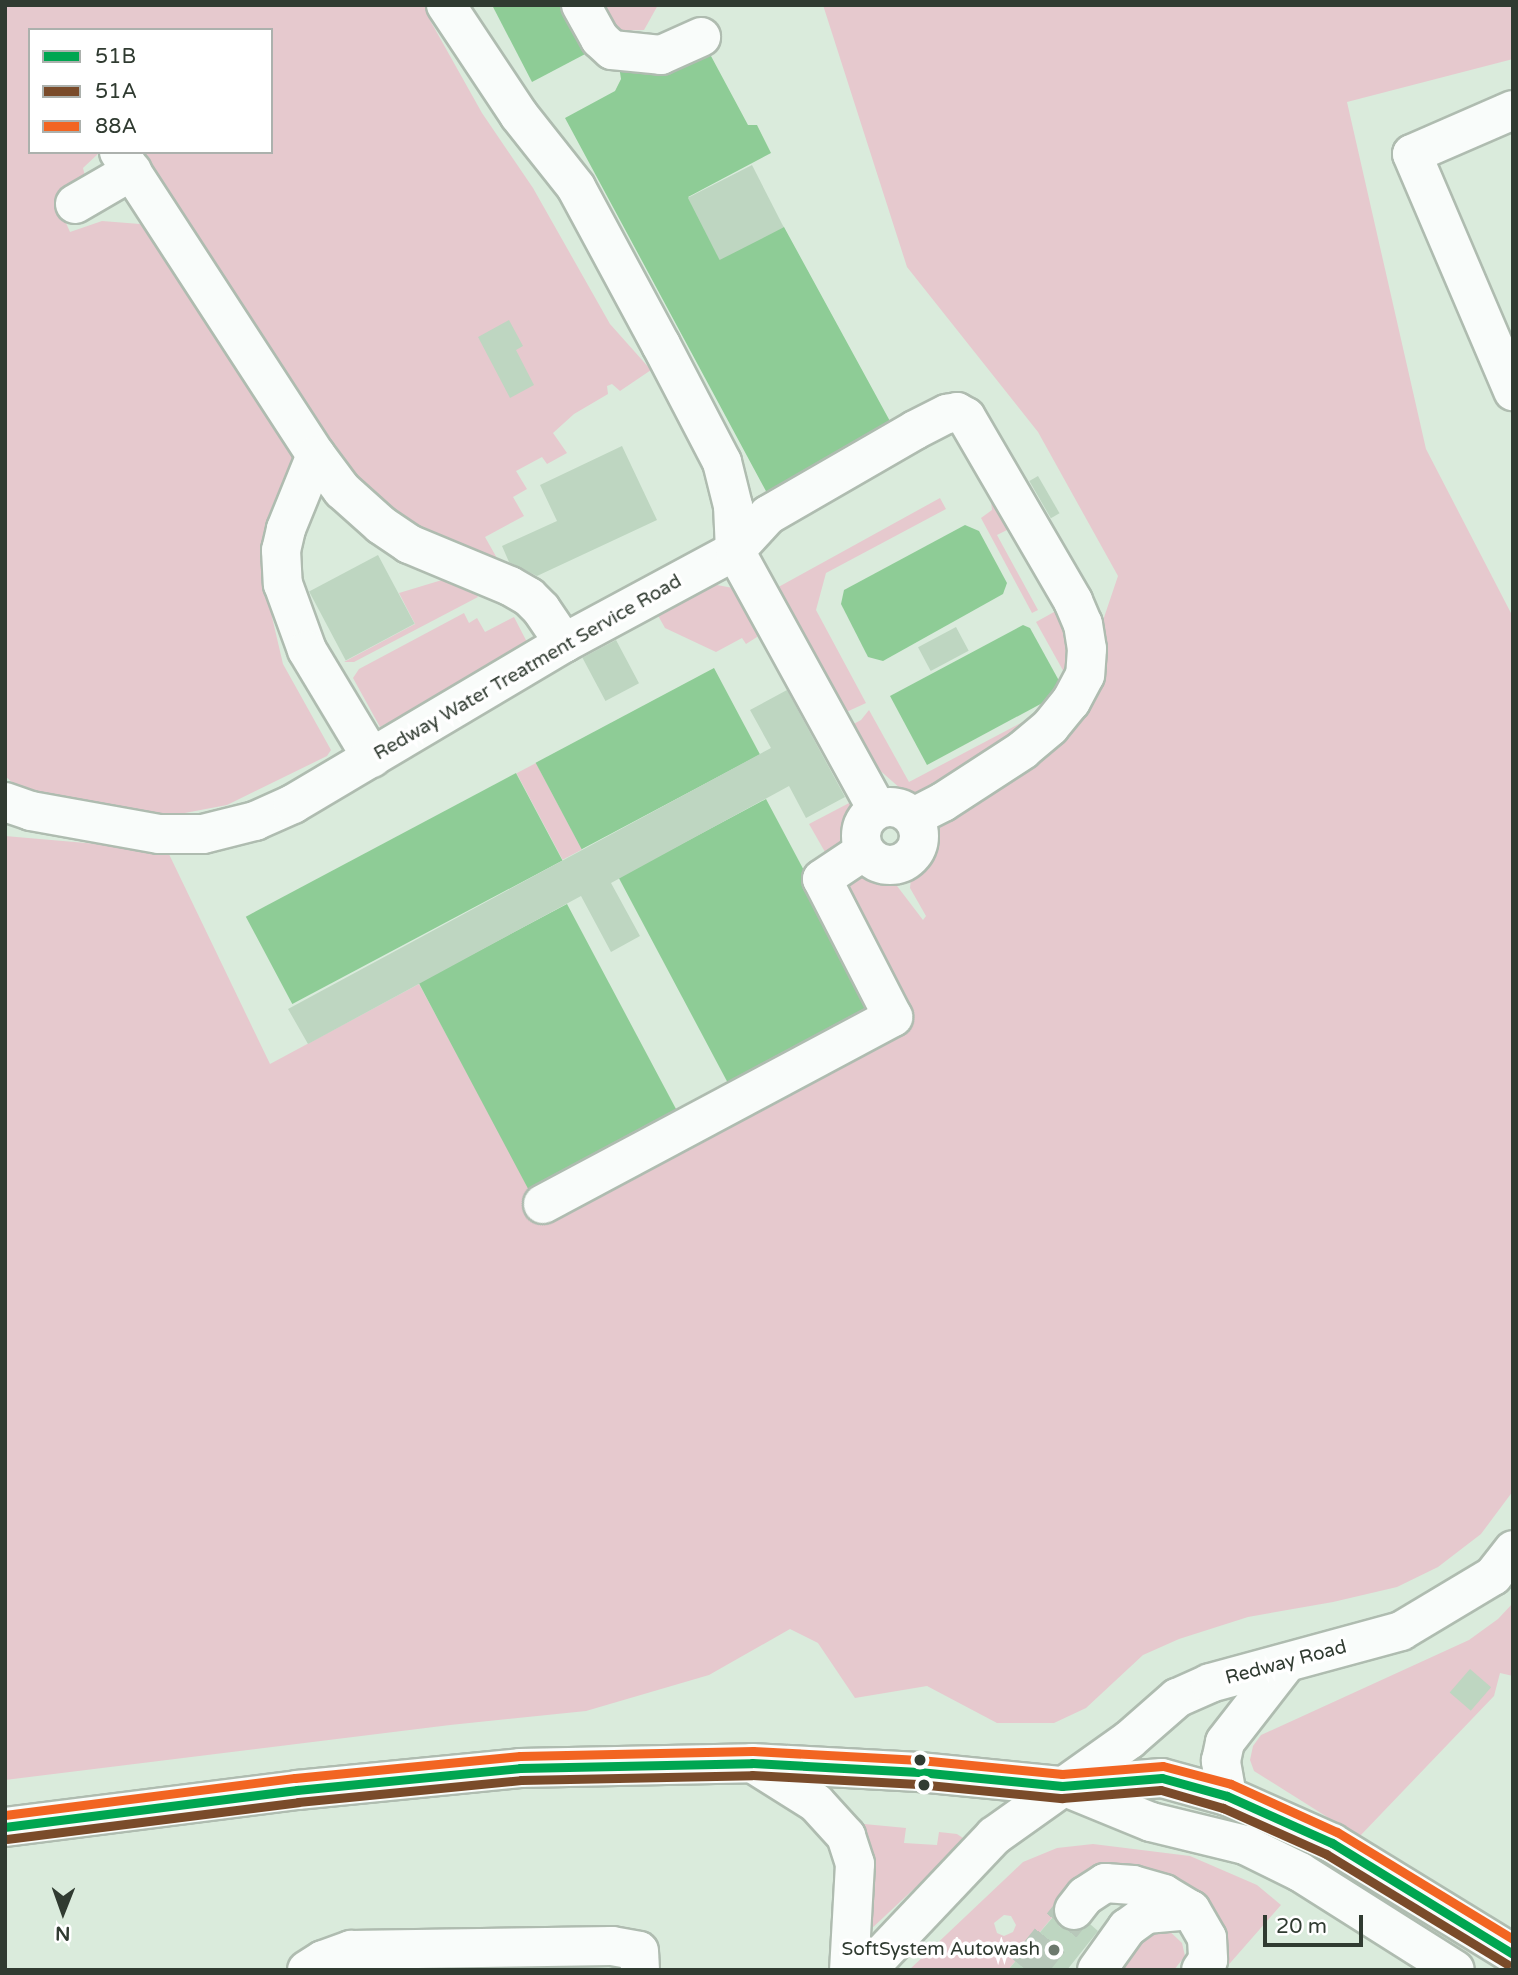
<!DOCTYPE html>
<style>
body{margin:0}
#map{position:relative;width:1518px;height:1975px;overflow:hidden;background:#daebdc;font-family:"Varela Round",sans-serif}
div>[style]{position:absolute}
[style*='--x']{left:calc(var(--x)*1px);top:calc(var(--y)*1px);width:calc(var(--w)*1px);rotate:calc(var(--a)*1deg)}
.green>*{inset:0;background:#e6c9ce;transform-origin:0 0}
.water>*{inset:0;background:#8ecc96;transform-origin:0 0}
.building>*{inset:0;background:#bed6c1;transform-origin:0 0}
.minor-tunnel>*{height:38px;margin-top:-19px;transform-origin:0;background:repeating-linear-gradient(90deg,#b8c8ba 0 38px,transparent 0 57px)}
.roads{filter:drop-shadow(2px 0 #afbcb0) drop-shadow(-2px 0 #afbcb0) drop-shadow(0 2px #afbcb0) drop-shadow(0 -2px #afbcb0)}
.minor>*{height:38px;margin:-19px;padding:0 19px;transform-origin:19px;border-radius:19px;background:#f9fcfa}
.minor>.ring{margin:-19px;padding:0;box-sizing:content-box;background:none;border:38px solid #f9fcfa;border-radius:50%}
.major>*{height:38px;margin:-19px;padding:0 19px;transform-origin:19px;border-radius:19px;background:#f9fcfa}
.bus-1>*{height:9px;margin:-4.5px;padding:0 4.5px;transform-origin:4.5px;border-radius:4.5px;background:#00a651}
.bus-2>*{height:9px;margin:-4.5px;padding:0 4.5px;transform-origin:4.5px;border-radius:4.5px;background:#7a4b2a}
.bus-3>*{height:9px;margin:-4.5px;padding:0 4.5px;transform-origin:4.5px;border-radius:4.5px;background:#f26522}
.dots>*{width:19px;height:19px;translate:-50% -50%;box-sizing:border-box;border:4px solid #fff;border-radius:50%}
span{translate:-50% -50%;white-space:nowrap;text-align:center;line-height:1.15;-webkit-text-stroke:7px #fff;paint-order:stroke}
.street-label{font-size:19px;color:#303b31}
.poi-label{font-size:19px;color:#303b31}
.right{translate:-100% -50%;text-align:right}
.frame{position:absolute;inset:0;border:7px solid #303b31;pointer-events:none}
.legend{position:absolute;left:28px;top:28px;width:245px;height:126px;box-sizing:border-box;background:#fff;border:2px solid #acb1ad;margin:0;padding:9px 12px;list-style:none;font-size:21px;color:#303b31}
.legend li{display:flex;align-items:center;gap:14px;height:35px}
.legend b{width:35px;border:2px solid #acb1ad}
.north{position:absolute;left:28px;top:1877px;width:70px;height:70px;-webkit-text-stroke:5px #fff;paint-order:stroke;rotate:181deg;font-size:19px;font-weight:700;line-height:28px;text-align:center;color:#303b31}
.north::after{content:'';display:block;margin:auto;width:24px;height:32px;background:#303b31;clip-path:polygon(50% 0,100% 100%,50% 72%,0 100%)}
.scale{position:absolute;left:1263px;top:1915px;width:100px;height:32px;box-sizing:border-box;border:4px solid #303b31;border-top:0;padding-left:9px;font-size:21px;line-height:24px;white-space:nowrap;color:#303b31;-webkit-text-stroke:5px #fff;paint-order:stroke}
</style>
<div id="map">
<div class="green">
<i style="clip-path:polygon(5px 5px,426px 5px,431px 22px,482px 113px,533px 188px,610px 324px,651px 370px,620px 391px,612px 384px,607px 386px,608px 394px,574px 414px,553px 433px,567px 453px,547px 464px,542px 457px,516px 471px,527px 489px,513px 497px,524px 516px,485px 537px,502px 567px,457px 555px,357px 493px,140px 152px,271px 152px,271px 30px,30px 30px,30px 152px,100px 152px,83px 168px,88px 188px,56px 200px,70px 232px,102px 221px,140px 224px,165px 234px,298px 456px,271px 576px,272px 617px,283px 664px,331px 750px,327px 756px,227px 805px,153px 819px,28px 796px,5px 776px)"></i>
<i style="clip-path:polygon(593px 5px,658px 5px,644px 30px,608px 31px)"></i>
<i style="clip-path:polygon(823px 5px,1513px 5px,1513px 59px,1347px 102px,1426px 449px,1513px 617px,1513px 1491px,1481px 1534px,1438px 1567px,1397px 1587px,1333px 1602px,1248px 1617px,1179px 1639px,1143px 1655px,1086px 1708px,1054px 1723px,997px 1723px,927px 1686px,855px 1698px,818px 1643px,790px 1629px,709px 1675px,586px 1711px,450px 1725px,5px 1780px,5px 836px,167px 850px,270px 1064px,419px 984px,544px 1215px,907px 1021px,834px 884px,860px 868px,876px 880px,894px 882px,923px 920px,926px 916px,910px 888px,911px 878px,929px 862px,936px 844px,935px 835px,947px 817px,1068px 724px,1118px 576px,1038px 432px,907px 267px)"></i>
<i style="clip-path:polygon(990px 491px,1017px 525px,997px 535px,1038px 610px,1032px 613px,981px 518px,992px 510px)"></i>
<i style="clip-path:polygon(940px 498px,946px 509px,826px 573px,816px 610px,866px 703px,842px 714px,773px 590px)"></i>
<i style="clip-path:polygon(442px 580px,469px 583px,478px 597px,354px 662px,344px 662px,415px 624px,399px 593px)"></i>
<i style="clip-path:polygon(717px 585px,733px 588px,743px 595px,759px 628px,757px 637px,746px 644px,742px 638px,716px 652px,665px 628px,656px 612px,699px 589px)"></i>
<i style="clip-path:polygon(1063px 607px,1069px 631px,1070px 683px,1036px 622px)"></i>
<i style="clip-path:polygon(464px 613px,469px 623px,477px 618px,485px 632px,514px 617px,529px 646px,380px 727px,353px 678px,359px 669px)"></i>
<i style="clip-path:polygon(1057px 704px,938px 791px,909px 796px,876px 767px,850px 726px,861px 720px,869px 710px,909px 782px)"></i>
<i style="left:536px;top:763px;width:98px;height:22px;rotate:62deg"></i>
<i style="clip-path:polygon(853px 801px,847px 843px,829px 859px,809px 824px)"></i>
<i style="clip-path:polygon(1513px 1603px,1513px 1676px,1500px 1673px,1494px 1696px,1359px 1837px,1254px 1771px,1250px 1760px,1253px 1746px,1261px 1735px,1469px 1640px,1498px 1619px)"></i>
<i style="clip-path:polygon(864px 1824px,906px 1828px,904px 1843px,937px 1845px,939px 1832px,957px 1834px,966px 1840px,869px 1931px,855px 1828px)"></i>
<i style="clip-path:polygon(evenodd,1093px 1844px,1190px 1856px,1257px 1885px,1281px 1905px,1224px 1970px,1229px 1956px,1227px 1938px,1214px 1920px,1082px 1882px,1008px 1970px,909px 1970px,1023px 1862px,1057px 1848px,1093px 1844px,1004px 1915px,1011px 1916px,1016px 1925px,1013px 1932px,1004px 1936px,997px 1933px,994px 1923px,1004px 1915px)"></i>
<i style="clip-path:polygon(1165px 1927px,1182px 1943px,1185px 1956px,1174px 1970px,1108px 1970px,1137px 1933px)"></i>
</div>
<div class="water">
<i style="clip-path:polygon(492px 5px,564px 5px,589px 52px,532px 82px)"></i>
<i style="clip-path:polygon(704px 43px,748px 125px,757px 125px,771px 153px,688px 197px,784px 227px,891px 423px,767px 493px,565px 118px,615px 91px,621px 79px,619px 66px)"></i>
<i style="clip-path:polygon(965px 525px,979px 531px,1007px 583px,1003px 594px,883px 661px,868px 657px,841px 604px,844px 590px)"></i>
<i style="clip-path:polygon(1023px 625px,1030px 628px,1063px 688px,1061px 693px,927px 765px,890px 696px)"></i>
<i style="left:714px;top:668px;width:98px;height:202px;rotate:62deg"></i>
<i style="left:516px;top:773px;width:99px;height:306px;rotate:62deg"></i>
<i style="left:766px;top:799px;width:242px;height:167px;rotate:62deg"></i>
<i style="left:567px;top:904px;width:243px;height:168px;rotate:62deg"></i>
</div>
<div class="building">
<i style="left:752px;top:165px;width:70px;height:72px;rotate:63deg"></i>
<i style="clip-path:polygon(509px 320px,523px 346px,516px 350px,534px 385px,510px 398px,478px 337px)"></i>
<i style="clip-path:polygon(622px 446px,657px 520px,537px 576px,509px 562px,502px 546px,557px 521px,540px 485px)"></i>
<i style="left:1038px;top:476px;width:43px;height:10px;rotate:60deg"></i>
<i style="left:378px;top:555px;width:78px;height:78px;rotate:62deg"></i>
<i style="left:956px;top:627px;width:27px;height:43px;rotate:62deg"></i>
<i style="left:616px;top:640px;width:49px;height:38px;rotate:62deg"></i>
<i style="clip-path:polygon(787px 690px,845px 797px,806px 818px,789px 786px,611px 883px,640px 936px,611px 952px,581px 896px,308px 1044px,288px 1009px,771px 748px,750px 710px)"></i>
<i style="left:1470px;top:1669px;width:28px;height:31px;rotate:41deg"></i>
<i style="clip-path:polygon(1053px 1917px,1060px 1927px,1070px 1931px,1081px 1930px,1090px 1924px,1098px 1931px,1067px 1970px,1008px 1970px)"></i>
</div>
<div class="minor-tunnel">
<i style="--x:1026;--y:1970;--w:77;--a:-51.3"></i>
</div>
<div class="roads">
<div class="minor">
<i style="--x:581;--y:5;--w:39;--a:61"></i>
<i style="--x:600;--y:39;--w:16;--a:43"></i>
<i style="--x:612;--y:50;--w:49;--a:5.8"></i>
<i style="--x:661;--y:55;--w:44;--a:-24.2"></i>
<i style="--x:1513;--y:110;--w:110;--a:156.5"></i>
<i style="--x:1412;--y:154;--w:258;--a:66.9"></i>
<i style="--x:119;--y:152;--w:361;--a:57"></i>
<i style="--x:316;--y:455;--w:44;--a:53.4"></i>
<i style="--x:342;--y:490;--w:52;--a:41.9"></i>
<i style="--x:381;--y:525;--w:34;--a:34"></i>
<i style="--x:409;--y:544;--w:109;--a:22.6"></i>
<i style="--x:510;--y:586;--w:22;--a:30"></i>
<i style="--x:529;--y:597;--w:17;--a:45"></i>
<i style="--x:541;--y:609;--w:41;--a:55.9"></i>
<i style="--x:75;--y:204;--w:66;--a:-30.1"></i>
<i style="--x:316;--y:455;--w:80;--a:112.1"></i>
<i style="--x:286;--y:529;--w:22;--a:103"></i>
<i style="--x:281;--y:550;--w:34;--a:87"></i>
<i style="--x:283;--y:584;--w:70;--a:70"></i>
<i style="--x:307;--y:650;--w:126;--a:59"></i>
<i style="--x:5;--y:802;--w:28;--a:19"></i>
<i style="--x:31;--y:811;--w:130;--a:10.2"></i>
<i style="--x:159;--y:834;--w:44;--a:0"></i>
<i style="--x:203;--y:834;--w:54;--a:-14"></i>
<i style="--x:255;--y:821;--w:42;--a:-24.1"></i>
<i style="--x:293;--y:804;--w:315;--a:-30.7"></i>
<i style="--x:564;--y:643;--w:194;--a:-28.3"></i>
<i style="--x:735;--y:551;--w:45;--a:-92.5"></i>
<i style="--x:733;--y:506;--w:45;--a:-104"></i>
<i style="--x:722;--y:462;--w:132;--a:-117.5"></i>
<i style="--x:661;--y:345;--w:179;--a:-118.3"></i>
<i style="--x:576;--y:187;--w:92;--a:-128.4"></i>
<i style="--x:519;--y:115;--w:132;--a:-123.6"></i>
<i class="ring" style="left:861px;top:807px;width:20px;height:20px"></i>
<i style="--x:877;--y:809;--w:294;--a:-118.8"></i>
<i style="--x:735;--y:551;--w:49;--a:-47.5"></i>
<i style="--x:768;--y:515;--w:170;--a:-30"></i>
<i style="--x:915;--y:430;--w:36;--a:-27"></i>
<i style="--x:947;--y:414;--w:10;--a:-11"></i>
<i style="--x:957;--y:412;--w:10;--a:29"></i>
<i style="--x:966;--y:417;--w:213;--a:59.8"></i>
<i style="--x:1073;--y:601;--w:25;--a:67"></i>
<i style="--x:1083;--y:624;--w:25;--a:81"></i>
<i style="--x:1087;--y:649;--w:26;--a:94"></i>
<i style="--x:1085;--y:675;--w:30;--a:118"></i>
<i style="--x:1071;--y:701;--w:33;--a:129"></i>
<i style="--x:1050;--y:727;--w:35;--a:140"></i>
<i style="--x:1023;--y:750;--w:95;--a:147"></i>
<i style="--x:943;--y:802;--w:34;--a:153"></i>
<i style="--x:543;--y:1204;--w:397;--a:-28.1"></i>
<i style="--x:893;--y:1017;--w:155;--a:-117.2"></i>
<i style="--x:822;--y:879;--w:50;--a:-33.7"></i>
<i style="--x:1227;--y:1796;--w:36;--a:-100"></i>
<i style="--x:1221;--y:1761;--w:19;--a:-78"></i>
<i style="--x:1225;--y:1742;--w:98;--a:-52.1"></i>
<i style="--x:1074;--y:1910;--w:18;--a:-52"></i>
<i style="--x:1085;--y:1896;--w:24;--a:-33"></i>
<i style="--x:1105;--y:1883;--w:28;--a:4"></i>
<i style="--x:1133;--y:1885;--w:32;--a:16"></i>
<i style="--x:1164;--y:1894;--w:31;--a:31"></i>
<i style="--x:1191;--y:1910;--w:32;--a:60"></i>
<i style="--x:1207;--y:1938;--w:22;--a:87"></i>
<i style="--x:1208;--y:1960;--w:12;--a:125"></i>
<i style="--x:307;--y:1970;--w:19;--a:-32"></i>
<i style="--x:323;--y:1960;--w:30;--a:-20"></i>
<i style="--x:351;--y:1950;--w:261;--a:-0.9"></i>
<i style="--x:612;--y:1946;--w:27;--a:10"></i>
<i style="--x:639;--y:1951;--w:19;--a:87"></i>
<i style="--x:867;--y:1970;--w:185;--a:-46.5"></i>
<i style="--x:994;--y:1836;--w:166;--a:-35.4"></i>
<i style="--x:1129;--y:1740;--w:64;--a:-41.2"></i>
<i style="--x:1177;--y:1698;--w:36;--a:-24"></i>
<i style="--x:1210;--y:1683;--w:198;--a:-15.2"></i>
<i style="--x:1401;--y:1631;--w:107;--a:-30.9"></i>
<i style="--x:1493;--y:1576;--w:33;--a:-52"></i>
<i style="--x:1097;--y:1970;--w:52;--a:-54.5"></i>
<i style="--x:1127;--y:1928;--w:24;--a:-36"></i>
<i style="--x:1146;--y:1914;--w:45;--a:-5.1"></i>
</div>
<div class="major">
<i style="--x:757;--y:1766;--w:70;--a:32.1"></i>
<i style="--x:816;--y:1803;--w:45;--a:47.7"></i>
<i style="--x:846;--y:1836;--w:29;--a:72"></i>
<i style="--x:855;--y:1864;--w:106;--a:93.2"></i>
<i style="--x:1070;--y:1789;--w:87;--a:22.2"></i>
<i style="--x:1151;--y:1822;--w:97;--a:13.7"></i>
<i style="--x:1245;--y:1845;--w:61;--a:26.1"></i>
<i style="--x:1300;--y:1872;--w:183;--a:32.3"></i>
<i style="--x:5;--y:1827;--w:294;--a:-7.2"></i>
<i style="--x:297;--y:1790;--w:224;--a:-5.6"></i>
<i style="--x:520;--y:1768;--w:232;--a:-1.2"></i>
<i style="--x:752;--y:1763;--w:167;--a:3.1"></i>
<i style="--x:919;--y:1772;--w:144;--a:5.6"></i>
<i style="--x:1062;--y:1786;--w:100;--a:-4.6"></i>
<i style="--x:1162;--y:1778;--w:67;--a:15.5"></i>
<i style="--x:1227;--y:1796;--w:115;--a:24.1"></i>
<i style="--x:1332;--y:1843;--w:212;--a:31.5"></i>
</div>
</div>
<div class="bus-1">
<i style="--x:5;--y:1827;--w:294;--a:-7.2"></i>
<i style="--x:297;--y:1790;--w:224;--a:-5.6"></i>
<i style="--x:520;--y:1768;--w:232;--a:-1.2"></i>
<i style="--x:752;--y:1763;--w:167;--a:3.1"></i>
<i style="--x:919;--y:1772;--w:144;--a:5.6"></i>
<i style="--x:1062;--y:1786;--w:100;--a:-4.6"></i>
<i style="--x:1162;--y:1778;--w:67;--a:15.5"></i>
<i style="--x:1227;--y:1796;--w:115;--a:24.1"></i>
<i style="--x:1332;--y:1843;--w:212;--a:31.5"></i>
</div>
<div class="bus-2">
<i style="--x:7;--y:1839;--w:293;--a:-7.2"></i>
<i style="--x:298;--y:1802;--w:224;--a:-5.6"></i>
<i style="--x:521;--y:1780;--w:231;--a:-1.2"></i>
<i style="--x:752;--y:1775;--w:166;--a:3.1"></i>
<i style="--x:918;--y:1784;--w:145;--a:5.6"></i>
<i style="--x:1062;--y:1798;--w:99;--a:-4.6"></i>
<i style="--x:1161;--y:1790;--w:65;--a:16.2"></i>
<i style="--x:1223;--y:1808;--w:113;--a:24.1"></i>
<i style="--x:1326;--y:1854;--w:212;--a:31.3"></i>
</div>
<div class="bus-3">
<i style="--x:5;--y:1815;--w:292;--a:-7.3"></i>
<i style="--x:295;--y:1778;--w:226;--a:-5.6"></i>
<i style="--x:520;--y:1756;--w:233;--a:-1.2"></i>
<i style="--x:753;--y:1751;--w:167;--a:3.1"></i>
<i style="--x:920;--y:1760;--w:143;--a:5.6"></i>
<i style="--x:1062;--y:1774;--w:101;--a:-4.5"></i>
<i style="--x:1163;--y:1766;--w:70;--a:14.8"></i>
<i style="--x:1231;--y:1784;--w:116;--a:24.4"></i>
<i style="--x:1337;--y:1832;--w:206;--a:31.3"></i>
</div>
<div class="dots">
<i style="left:920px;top:1760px;background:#303b31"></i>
<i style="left:924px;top:1785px;background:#303b31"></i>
<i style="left:1054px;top:1950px;background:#6c796d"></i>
</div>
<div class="street-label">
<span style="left:528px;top:668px;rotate:-30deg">Redway Water Treatment Service Road</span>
<span style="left:1286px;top:1663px;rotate:-15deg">Redway Road</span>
</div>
<div class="poi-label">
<span class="right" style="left:1040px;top:1950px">SoftSystem Autowash</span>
</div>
<div class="frame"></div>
<ul class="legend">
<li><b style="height:9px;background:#00a651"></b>51B</li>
<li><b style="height:9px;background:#7a4b2a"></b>51A</li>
<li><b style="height:9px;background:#f26522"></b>88A</li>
</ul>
<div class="north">N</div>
<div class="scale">20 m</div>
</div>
